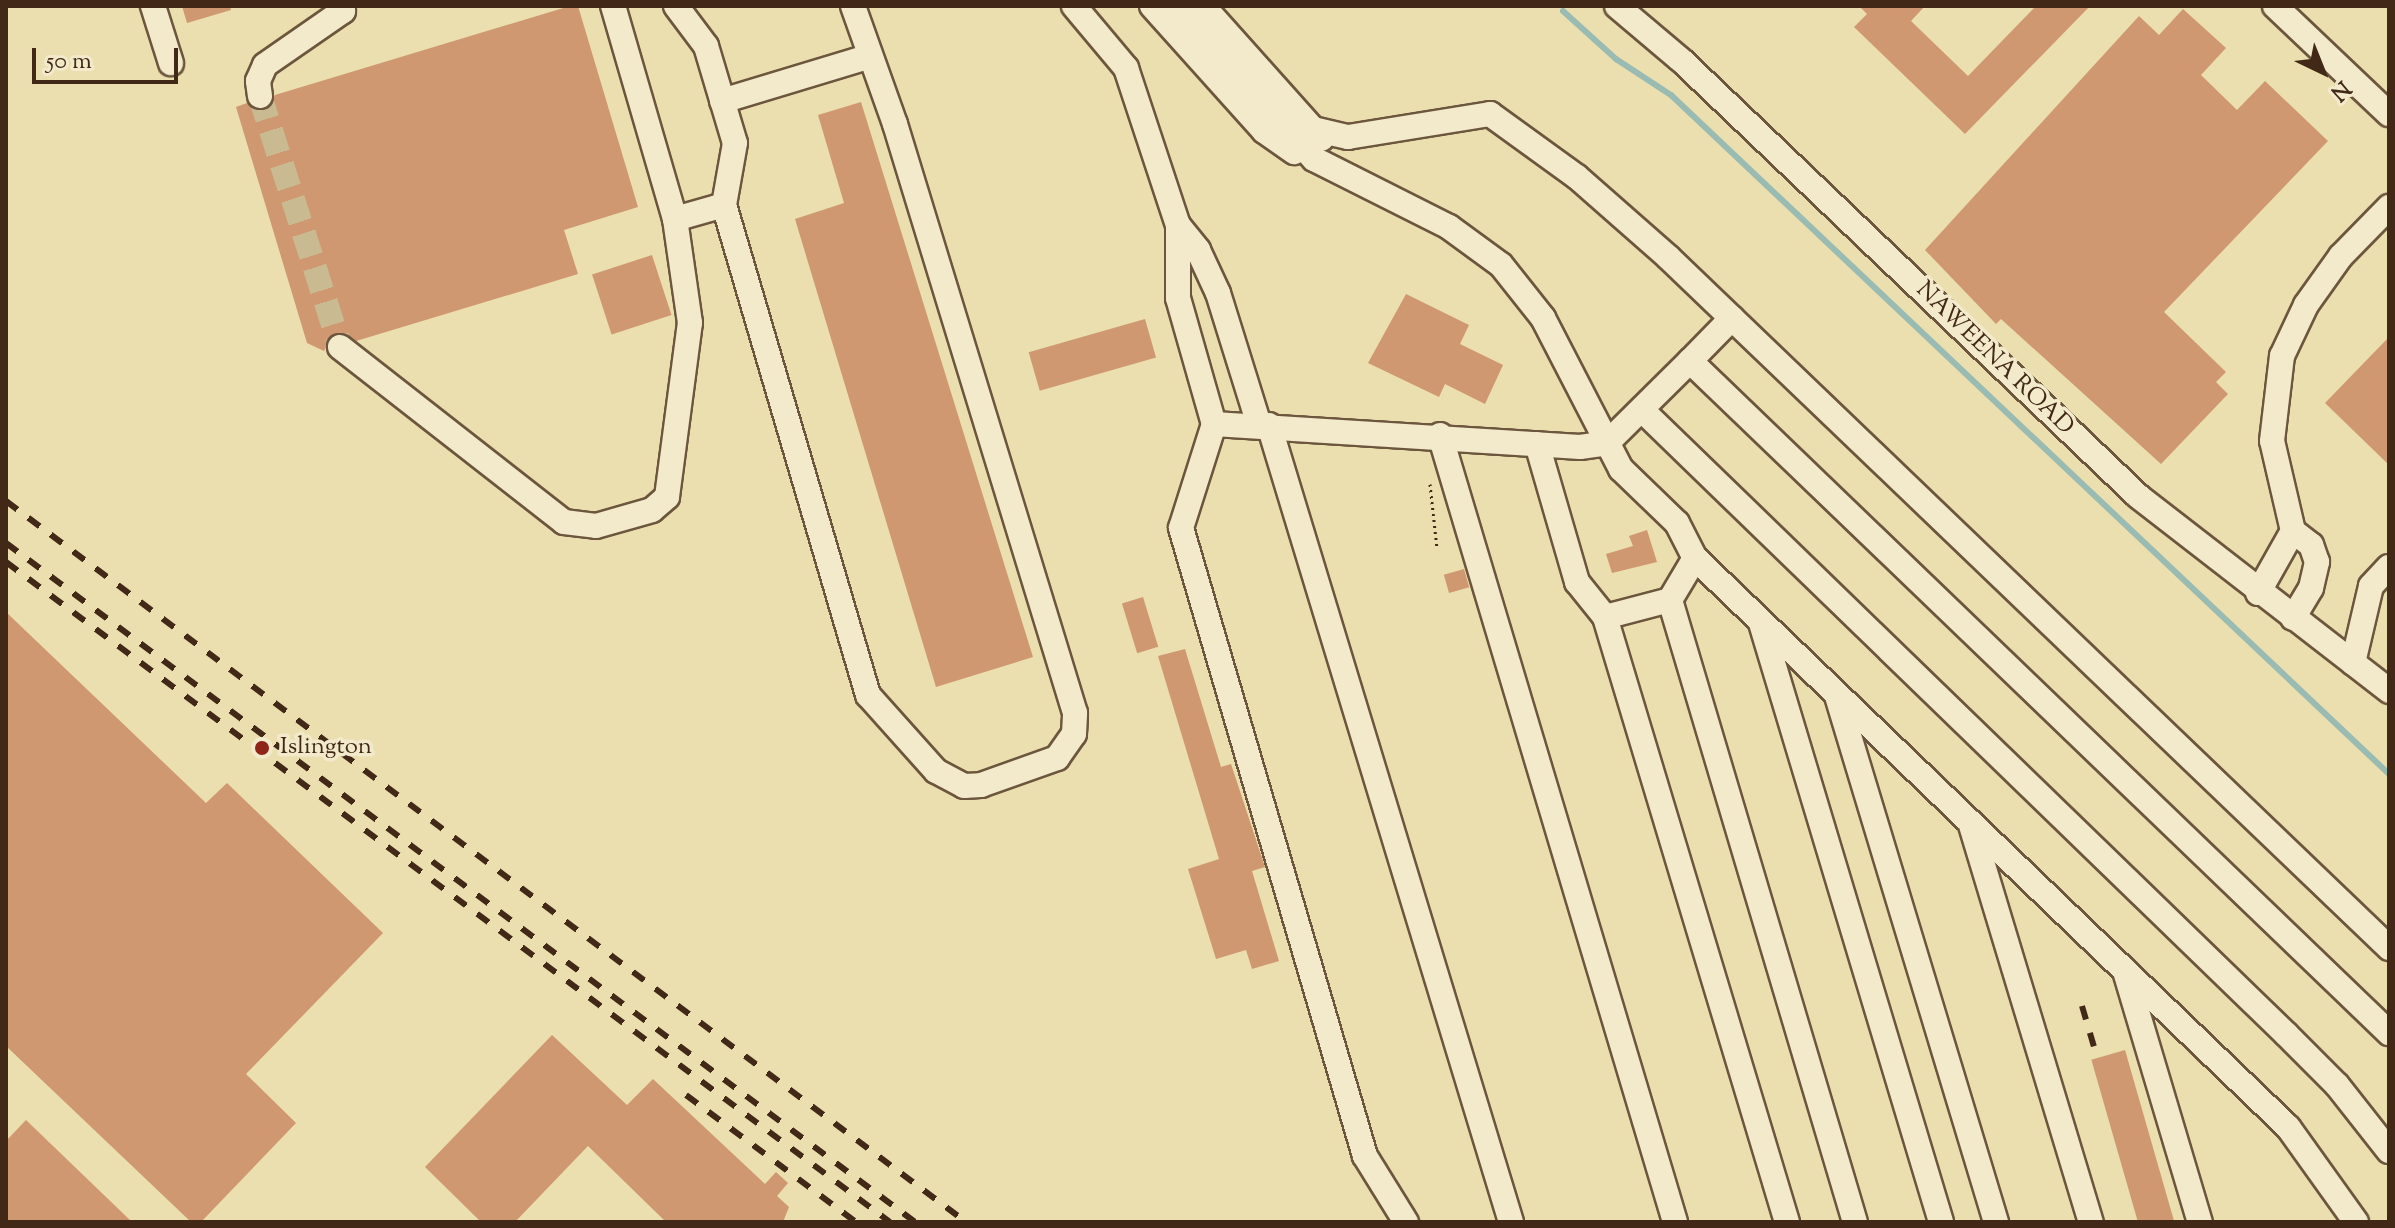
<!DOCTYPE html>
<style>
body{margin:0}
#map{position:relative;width:2395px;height:1228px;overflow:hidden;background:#ebdeaf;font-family:"Sorts Mill Goudy",serif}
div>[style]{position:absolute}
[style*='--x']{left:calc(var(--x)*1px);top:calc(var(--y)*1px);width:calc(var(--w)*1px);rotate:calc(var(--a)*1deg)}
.stream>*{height:6px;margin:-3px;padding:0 3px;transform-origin:3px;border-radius:3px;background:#9abbb2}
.building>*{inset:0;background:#cf9870;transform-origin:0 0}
.minor-tunnel>*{height:24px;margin-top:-12px;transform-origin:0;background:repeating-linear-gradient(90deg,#c9ba91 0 24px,transparent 0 36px)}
.path>*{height:3px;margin-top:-1.5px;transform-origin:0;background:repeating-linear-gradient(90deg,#422917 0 2px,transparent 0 6px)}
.roads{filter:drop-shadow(2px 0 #6c563d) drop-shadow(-2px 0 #6c563d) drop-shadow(0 2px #6c563d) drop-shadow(0 -2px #6c563d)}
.minor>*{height:24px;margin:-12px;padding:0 12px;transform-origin:12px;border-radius:12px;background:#f2eacb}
.rail>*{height:6px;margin-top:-3px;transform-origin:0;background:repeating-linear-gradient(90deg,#422917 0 14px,transparent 0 28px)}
.dots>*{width:22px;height:22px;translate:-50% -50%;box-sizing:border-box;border:4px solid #f2eacb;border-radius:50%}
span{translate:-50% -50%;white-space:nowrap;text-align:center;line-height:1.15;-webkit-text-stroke:7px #f2eacb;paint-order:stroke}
.street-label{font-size:24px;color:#422917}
.poi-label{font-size:24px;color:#422917}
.left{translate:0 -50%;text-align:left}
.frame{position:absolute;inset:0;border:8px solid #422917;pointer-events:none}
.north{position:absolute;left:2283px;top:32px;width:80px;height:80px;-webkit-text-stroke:6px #f2eacb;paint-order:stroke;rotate:137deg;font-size:22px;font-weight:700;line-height:32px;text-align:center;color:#422917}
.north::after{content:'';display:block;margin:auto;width:28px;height:36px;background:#422917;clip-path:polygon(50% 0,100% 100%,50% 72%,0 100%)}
.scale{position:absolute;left:32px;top:48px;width:146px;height:36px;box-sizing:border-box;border:4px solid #422917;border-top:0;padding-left:10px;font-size:24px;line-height:28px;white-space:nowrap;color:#422917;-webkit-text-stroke:6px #f2eacb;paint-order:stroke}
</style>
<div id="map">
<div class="stream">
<i style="--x:1563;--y:11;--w:72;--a:42.2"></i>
<i style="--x:1616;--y:59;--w:66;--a:33.2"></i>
<i style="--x:1671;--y:95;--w:988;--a:43.4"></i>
</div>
<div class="building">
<i style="clip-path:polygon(182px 6px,230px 6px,231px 10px,187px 23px)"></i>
<i style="clip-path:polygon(570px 6px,578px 6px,638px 207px,564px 230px,578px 274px,356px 341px,335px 333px,324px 351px,307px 343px,236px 107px,247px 103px,263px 111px,275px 95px)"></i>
<i style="clip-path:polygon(1859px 6px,1925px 6px,1911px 21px,1968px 76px,2036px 6px,2090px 6px,1965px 134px,1854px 27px,1867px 14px)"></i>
<i style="clip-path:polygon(2183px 9px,2226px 48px,2201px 75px,2237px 110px,2265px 81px,2328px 141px,2164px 312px,2226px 372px,2216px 382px,2228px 394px,2161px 464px,2001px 319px,1996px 324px,1925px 250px,2139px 16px,2159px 35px)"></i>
<i style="clip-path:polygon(861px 102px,1033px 657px,936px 687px,795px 219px,844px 203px,818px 115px)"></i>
<i style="left:652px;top:255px;width:63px;height:63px;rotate:72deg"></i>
<i style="clip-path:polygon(1406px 294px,1469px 325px,1460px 344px,1503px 365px,1485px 404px,1445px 384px,1439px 397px,1368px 363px)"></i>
<i style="left:1145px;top:319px;width:40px;height:121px;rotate:74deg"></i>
<i style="clip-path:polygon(2389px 337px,2389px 465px,2325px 403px)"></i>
<i style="clip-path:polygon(1647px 530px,1657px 562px,1612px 573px,1606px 554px,1633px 546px,1629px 536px)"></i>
<i style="left:1464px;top:569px;width:19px;height:21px;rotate:74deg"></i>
<i style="left:1143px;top:597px;width:52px;height:22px;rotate:73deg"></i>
<i style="clip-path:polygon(6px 612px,206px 803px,227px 783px,383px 933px,246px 1074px,296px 1123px,201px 1222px,191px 1222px,6px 1046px)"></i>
<i style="clip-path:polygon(1185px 649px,1221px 767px,1231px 764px,1265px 867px,1252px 871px,1279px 961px,1252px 969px,1246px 950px,1216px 959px,1188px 869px,1219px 859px,1158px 656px)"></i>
<i style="clip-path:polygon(552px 1035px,627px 1105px,653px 1079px,765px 1184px,776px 1172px,788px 1183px,777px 1196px,789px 1207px,783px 1222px,666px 1222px,588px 1146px,515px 1222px,481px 1222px,425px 1167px)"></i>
<i style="left:2125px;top:1050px;width:179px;height:35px;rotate:74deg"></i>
<i style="clip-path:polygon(26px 1120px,132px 1222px,6px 1222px,6px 1141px)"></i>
</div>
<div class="minor-tunnel">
<i style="--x:260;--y:96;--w:263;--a:72.3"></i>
</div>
<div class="path">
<i style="--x:1430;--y:484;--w:64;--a:83.8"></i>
</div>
<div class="roads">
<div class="minor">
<i style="--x:153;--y:6;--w:60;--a:72.5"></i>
<i style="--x:676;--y:6;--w:50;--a:53.1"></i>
<i style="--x:706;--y:46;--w:101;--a:73.4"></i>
<i style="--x:735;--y:143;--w:63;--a:100.1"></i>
<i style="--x:724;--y:205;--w:511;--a:73.62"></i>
<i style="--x:868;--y:695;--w:102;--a:48.2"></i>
<i style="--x:936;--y:771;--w:32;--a:28"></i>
<i style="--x:964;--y:786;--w:17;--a:-3"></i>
<i style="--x:981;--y:785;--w:81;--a:-19.6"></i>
<i style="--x:1057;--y:758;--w:29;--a:-55"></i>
<i style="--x:1074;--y:734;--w:21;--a:-87"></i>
<i style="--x:1075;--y:713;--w:616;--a:-106.99"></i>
<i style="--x:895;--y:124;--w:125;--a:-109.6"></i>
<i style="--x:1074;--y:6;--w:81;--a:50"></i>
<i style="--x:1126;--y:68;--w:165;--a:71.7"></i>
<i style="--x:1178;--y:225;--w:73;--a:90"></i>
<i style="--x:1178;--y:298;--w:131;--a:74.1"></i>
<i style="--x:1214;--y:424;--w:109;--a:107.6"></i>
<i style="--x:1181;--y:528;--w:654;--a:73.67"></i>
<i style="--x:1365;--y:1156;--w:78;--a:58.2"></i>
<i style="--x:1152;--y:6;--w:168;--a:48.1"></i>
<i style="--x:1264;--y:131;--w:37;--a:35"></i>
<i style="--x:1176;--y:6;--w:206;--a:48"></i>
<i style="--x:1314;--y:159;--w:151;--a:26.7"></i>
<i style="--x:1449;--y:227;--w:64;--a:36.2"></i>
<i style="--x:1501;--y:265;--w:68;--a:51.6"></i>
<i style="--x:1543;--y:318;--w:170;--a:62.7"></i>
<i style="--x:1621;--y:469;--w:78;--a:44"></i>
<i style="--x:1677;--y:523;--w:39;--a:63"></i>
<i style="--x:1695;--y:558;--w:822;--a:43.82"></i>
<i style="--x:2288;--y:1127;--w:117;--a:54.4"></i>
<i style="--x:1203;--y:6;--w:178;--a:48.2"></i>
<i style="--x:1617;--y:6;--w:84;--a:40.2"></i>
<i style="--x:1681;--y:60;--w:632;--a:43.65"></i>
<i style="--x:2138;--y:496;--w:318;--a:37.8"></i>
<i style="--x:2275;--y:6;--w:157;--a:43.5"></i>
<i style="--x:260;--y:96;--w:15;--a:-98"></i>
<i style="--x:258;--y:81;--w:17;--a:-66"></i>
<i style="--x:265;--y:65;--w:95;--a:-34.7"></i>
<i style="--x:343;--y:11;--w:5;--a:-90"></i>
<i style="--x:722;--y:101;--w:152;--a:-16.8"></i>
<i style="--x:1313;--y:129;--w:36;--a:13"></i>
<i style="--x:1348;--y:137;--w:144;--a:-9.2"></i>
<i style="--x:1490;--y:114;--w:107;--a:35.9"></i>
<i style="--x:1577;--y:177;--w:121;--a:41.3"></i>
<i style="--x:1668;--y:257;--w:999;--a:43.78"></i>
<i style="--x:675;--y:219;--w:51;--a:-15.9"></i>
<i style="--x:1178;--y:225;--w:32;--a:51"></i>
<i style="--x:1198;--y:250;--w:47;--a:65.1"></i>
<i style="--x:1218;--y:293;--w:138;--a:72.7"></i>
<i style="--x:1732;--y:318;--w:60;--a:134.3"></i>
<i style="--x:1690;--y:361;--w:970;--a:43.87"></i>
<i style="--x:340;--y:347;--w:284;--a:38"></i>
<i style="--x:564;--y:522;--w:32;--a:7"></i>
<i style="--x:596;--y:526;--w:58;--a:-15.9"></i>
<i style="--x:652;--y:510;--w:20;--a:-41"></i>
<i style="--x:667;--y:497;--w:176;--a:-82.5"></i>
<i style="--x:690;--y:323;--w:105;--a:-98.2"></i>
<i style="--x:675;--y:219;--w:222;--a:-106.2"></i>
<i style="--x:1642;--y:410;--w:897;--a:44.1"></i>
<i style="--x:2286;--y:1034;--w:72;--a:45"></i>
<i style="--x:2337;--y:1085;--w:84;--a:51.8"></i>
<i style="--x:1214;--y:424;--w:367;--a:3.6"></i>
<i style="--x:1580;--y:447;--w:27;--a:-8"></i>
<i style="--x:1607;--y:443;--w:117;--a:-44.7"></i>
<i style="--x:1269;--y:425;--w:833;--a:73.11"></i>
<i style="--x:1440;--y:435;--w:821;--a:73.37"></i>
<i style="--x:1537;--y:444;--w:144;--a:73.8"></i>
<i style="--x:1577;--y:582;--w:45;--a:51.3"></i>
<i style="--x:1605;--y:617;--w:632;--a:73.26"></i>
<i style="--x:1695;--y:558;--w:49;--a:120.8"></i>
<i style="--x:1670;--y:600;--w:649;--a:73.44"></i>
<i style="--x:2258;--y:593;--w:71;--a:-60.6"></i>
<i style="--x:1605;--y:617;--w:67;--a:-14.7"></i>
<i style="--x:2293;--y:618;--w:35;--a:-59"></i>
<i style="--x:2311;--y:588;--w:27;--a:-77"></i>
<i style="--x:2317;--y:562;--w:18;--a:-109"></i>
<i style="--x:2311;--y:545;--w:23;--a:-142"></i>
<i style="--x:2293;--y:531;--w:92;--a:-103.1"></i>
<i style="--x:2272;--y:441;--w:86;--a:-83.3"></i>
<i style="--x:2282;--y:356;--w:56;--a:-64.8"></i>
<i style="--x:2306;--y:305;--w:60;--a:-54.5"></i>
<i style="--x:2341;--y:256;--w:69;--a:-45.6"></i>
<i style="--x:1761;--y:623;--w:625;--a:73.27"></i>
<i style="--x:2353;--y:663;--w:79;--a:-76.8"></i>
<i style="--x:2371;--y:586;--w:26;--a:-47"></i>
<i style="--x:1837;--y:696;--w:550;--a:73.18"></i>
<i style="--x:1970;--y:822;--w:418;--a:73.2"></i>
<i style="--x:2125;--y:971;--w:262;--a:73.4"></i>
</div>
</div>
<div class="rail">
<i style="--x:6;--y:501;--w:1201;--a:36.91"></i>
<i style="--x:6;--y:543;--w:1135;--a:36.76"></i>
<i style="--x:6;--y:562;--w:1103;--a:36.75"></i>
<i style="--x:2082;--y:1006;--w:53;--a:73.6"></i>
<i style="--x:686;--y:1095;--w:212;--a:36.8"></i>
</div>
<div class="dots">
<i style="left:262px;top:748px;background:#8f2418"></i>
</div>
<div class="street-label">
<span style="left:1994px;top:359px;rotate:44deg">NAWEENA ROAD</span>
</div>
<div class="poi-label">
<span class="left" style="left:280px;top:748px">Islington</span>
</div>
<div class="frame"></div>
<div class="north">N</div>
<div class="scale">50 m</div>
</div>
